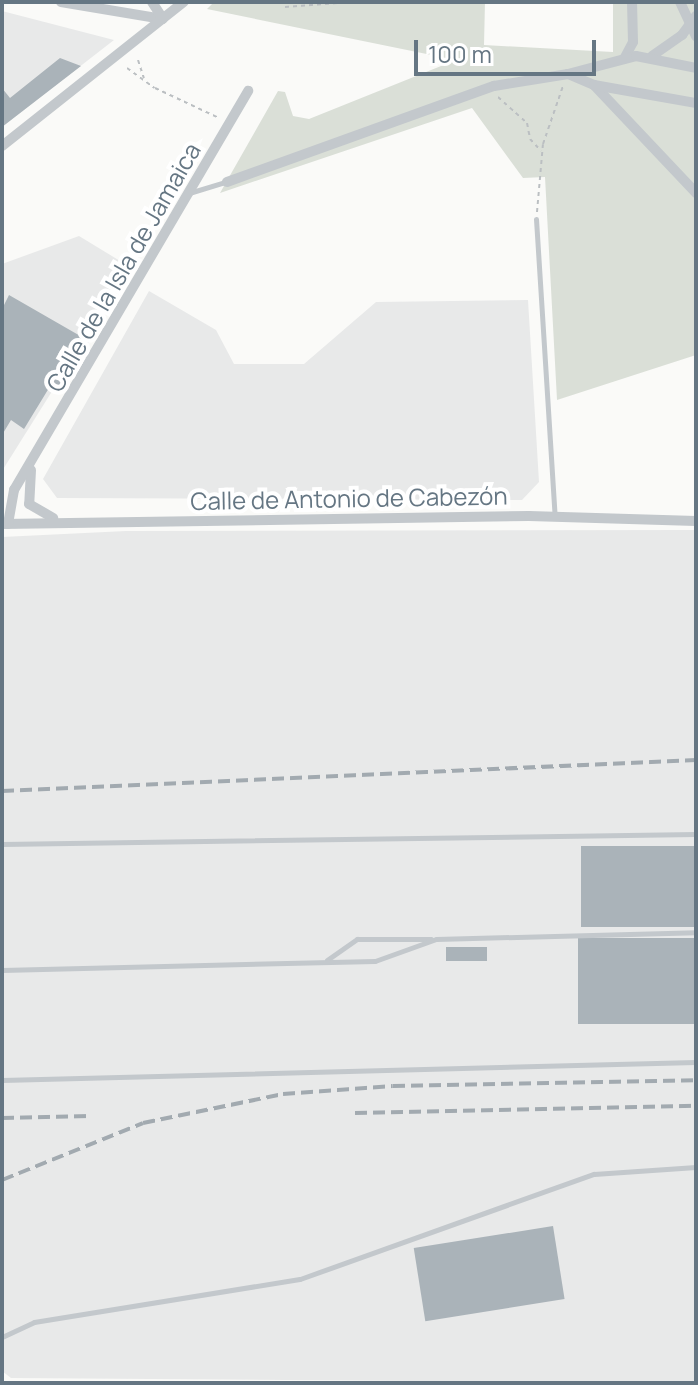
<!DOCTYPE html>
<meta charset="utf-8">
<style>
body{margin:0}
#map{position:relative;width:698px;height:1385px;overflow:hidden;background:#fafaf8;font-family:Manrope,sans-serif}
div>[style]{position:absolute}
[style*='--x']{left:calc(var(--x)*1px);top:calc(var(--y)*1px);width:calc(var(--w)*1px);rotate:calc(var(--a)*1deg)}
.built>*{inset:0;background:#e8e9e9}
.green>*{inset:0;background:#dadfd7}
.building>*{inset:0;background:#aab3b9;transform-origin:0 0}
.path>*{height:2px;margin-top:-1px;transform-origin:0;background:repeating-linear-gradient(90deg,#bbbfc2 0 4px,transparent 0 8px)}
.lane>*{height:5px;margin:-2.5px;padding:0 2.5px;transform-origin:2.5px;border-radius:2.5px;background:#c3c8cc}
.street>*{height:10px;margin:-5px;padding:0 5px;transform-origin:5px;border-radius:5px;background:#c3c8cc}
.rail>*{height:4px;margin-top:-2px;transform-origin:0;background:repeating-linear-gradient(90deg,#a2aab0 0 12px,transparent 0 18px)}
span{translate:-50% -50%;white-space:nowrap;text-align:center;line-height:1.15;-webkit-text-stroke:8px #fff;paint-order:stroke}
.street-label{font-size:24px;color:#657683}
.frame{position:absolute;inset:0;border:4px solid #657683;pointer-events:none}
.scale{position:absolute;left:414px;top:40px;width:182px;height:36px;box-sizing:border-box;border:4px solid #657683;border-top:0;padding-left:10px;font-size:24px;line-height:28px;white-space:nowrap;color:#657683;-webkit-text-stroke:6px #fff;paint-order:stroke}
</style>
<div id="map">
<div class="built">
<i style="clip-path:polygon(2px 11px,114px 40px,2px 127px)"></i>
<i style="clip-path:polygon(79px 236px,130px 267px,2px 471px,2px 264px)"></i>
<i style="clip-path:polygon(149px 291px,216px 330px,234px 364px,304px 364px,376px 302px,528px 300px,539px 482px,522px 500px,57px 498px,43px 479px)"></i>
<i style="clip-path:polygon(696px 530px,696px 1383px,11px 1378px,2px 1371px,2px 537px,126px 531px)"></i>
</div>
<div class="green">
<i style="clip-path:polygon(214px 2px,485px 2px,484px 45px,613px 52px,613px 2px,696px 2px,696px 355px,557px 400px,545px 177px,523px 178px,472px 108px,220px 193px,278px 91px,285px 92px,293px 116px,309px 119px,456px 60px,207px 9px)"></i>
</div>
<div class="building">
<i style="clip-path:polygon(60px 58px,81px 66px,2px 127px,2px 88px,10px 98px)"></i>
<i style="clip-path:polygon(9px 295px,89px 341px,59px 393px,49px 388px,24px 429px,11px 420px,2px 435px,2px 309px)"></i>
<i style="left:696px;top:846px;width:81px;height:115px;rotate:90deg"></i>
<i style="left:696px;top:938px;width:86px;height:118px;rotate:90deg"></i>
<i style="left:487px;top:947px;width:14px;height:41px;rotate:90deg"></i>
<i style="left:553px;top:1226px;width:74px;height:141px;rotate:81deg"></i>
</div>
<div class="path">
<i style="--x:285;--y:7;--w:66;--a:-4.3"></i>
<i style="--x:138;--y:60;--w:19;--a:72"></i>
<i style="--x:127;--y:68;--w:34;--a:36"></i>
<i style="--x:155;--y:88;--w:71;--a:25.1"></i>
<i style="--x:498;--y:97;--w:39;--a:42"></i>
<i style="--x:527;--y:123;--w:16;--a:79"></i>
<i style="--x:530;--y:139;--w:16;--a:47"></i>
<i style="--x:537;--y:212;--w:68;--a:-85"></i>
<i style="--x:543;--y:144;--w:61;--a:-71"></i>
</div>
<div class="lane">
<i style="--x:189;--y:193;--w:39;--a:-17"></i>
<i style="--x:536;--y:219;--w:299;--a:86.4"></i>
<i style="--x:2;--y:844;--w:694;--a:-0.83"></i>
<i style="--x:327;--y:960;--w:37;--a:-35"></i>
<i style="--x:357;--y:939;--w:74;--a:0"></i>
<i style="--x:2;--y:970;--w:373;--a:-1.4"></i>
<i style="--x:375;--y:961;--w:65;--a:-19.8"></i>
<i style="--x:436;--y:939;--w:260;--a:-1.5"></i>
<i style="--x:2;--y:1080;--w:694;--a:-1.49"></i>
<i style="--x:2;--y:1337;--w:35;--a:-25"></i>
<i style="--x:34;--y:1322;--w:269;--a:-9.2"></i>
<i style="--x:300;--y:1279;--w:312;--a:-19.7"></i>
<i style="--x:594;--y:1174;--w:102;--a:-3.9"></i>
</div>
<div class="street">
<i style="--x:61;--y:2;--w:103;--a:9.5"></i>
<i style="--x:152;--y:2;--w:20;--a:57"></i>
<i style="--x:680;--y:2;--w:38;--a:65"></i>
<i style="--x:652;--y:56;--w:37;--a:-35"></i>
<i style="--x:682;--y:35;--w:24;--a:-54"></i>
<i style="--x:624;--y:59;--w:19;--a:-62"></i>
<i style="--x:633;--y:42;--w:40;--a:-91.4"></i>
<i style="--x:568;--y:74;--w:70;--a:-14.8"></i>
<i style="--x:636;--y:56;--w:61;--a:11.3"></i>
<i style="--x:594;--y:85;--w:149;--a:46.6"></i>
<i style="--x:2;--y:146;--w:232;--a:-38.4"></i>
<i style="--x:227;--y:182;--w:284;--a:-19.8"></i>
<i style="--x:494;--y:86;--w:75;--a:-9.2"></i>
<i style="--x:568;--y:74;--w:28;--a:23"></i>
<i style="--x:594;--y:85;--w:104;--a:10"></i>
<i style="--x:31;--y:470;--w:34;--a:93"></i>
<i style="--x:29;--y:504;--w:28;--a:30"></i>
<i style="--x:2;--y:524;--w:527;--a:-0.87"></i>
<i style="--x:529;--y:516;--w:167;--a:1.7"></i>
<i style="--x:8;--y:524;--w:35;--a:-80"></i>
<i style="--x:14;--y:490;--w:463;--a:-59.6"></i>
</div>
<div class="rail">
<i style="--x:2;--y:791;--w:695;--a:-2.56"></i>
<i style="--x:355;--y:1113;--w:341;--a:-1.2"></i>
<i style="--x:2;--y:1118;--w:88;--a:-1.3"></i>
<i style="--x:2;--y:1180;--w:152;--a:-22"></i>
<i style="--x:143;--y:1123;--w:143;--a:-11.7"></i>
<i style="--x:283;--y:1094;--w:110;--a:-4.2"></i>
<i style="--x:393;--y:1086;--w:303;--a:-1.1"></i>
</div>
<div class="street-label">
<span style="left:123px;top:267px;rotate:-60deg">Calle de la Isla de Jamaica</span>
<span style="left:349px;top:498px;rotate:-1deg">Calle de Antonio de Cabezón</span>
</div>
<div class="frame"></div>
<div class="scale">100 m</div>
</div>
